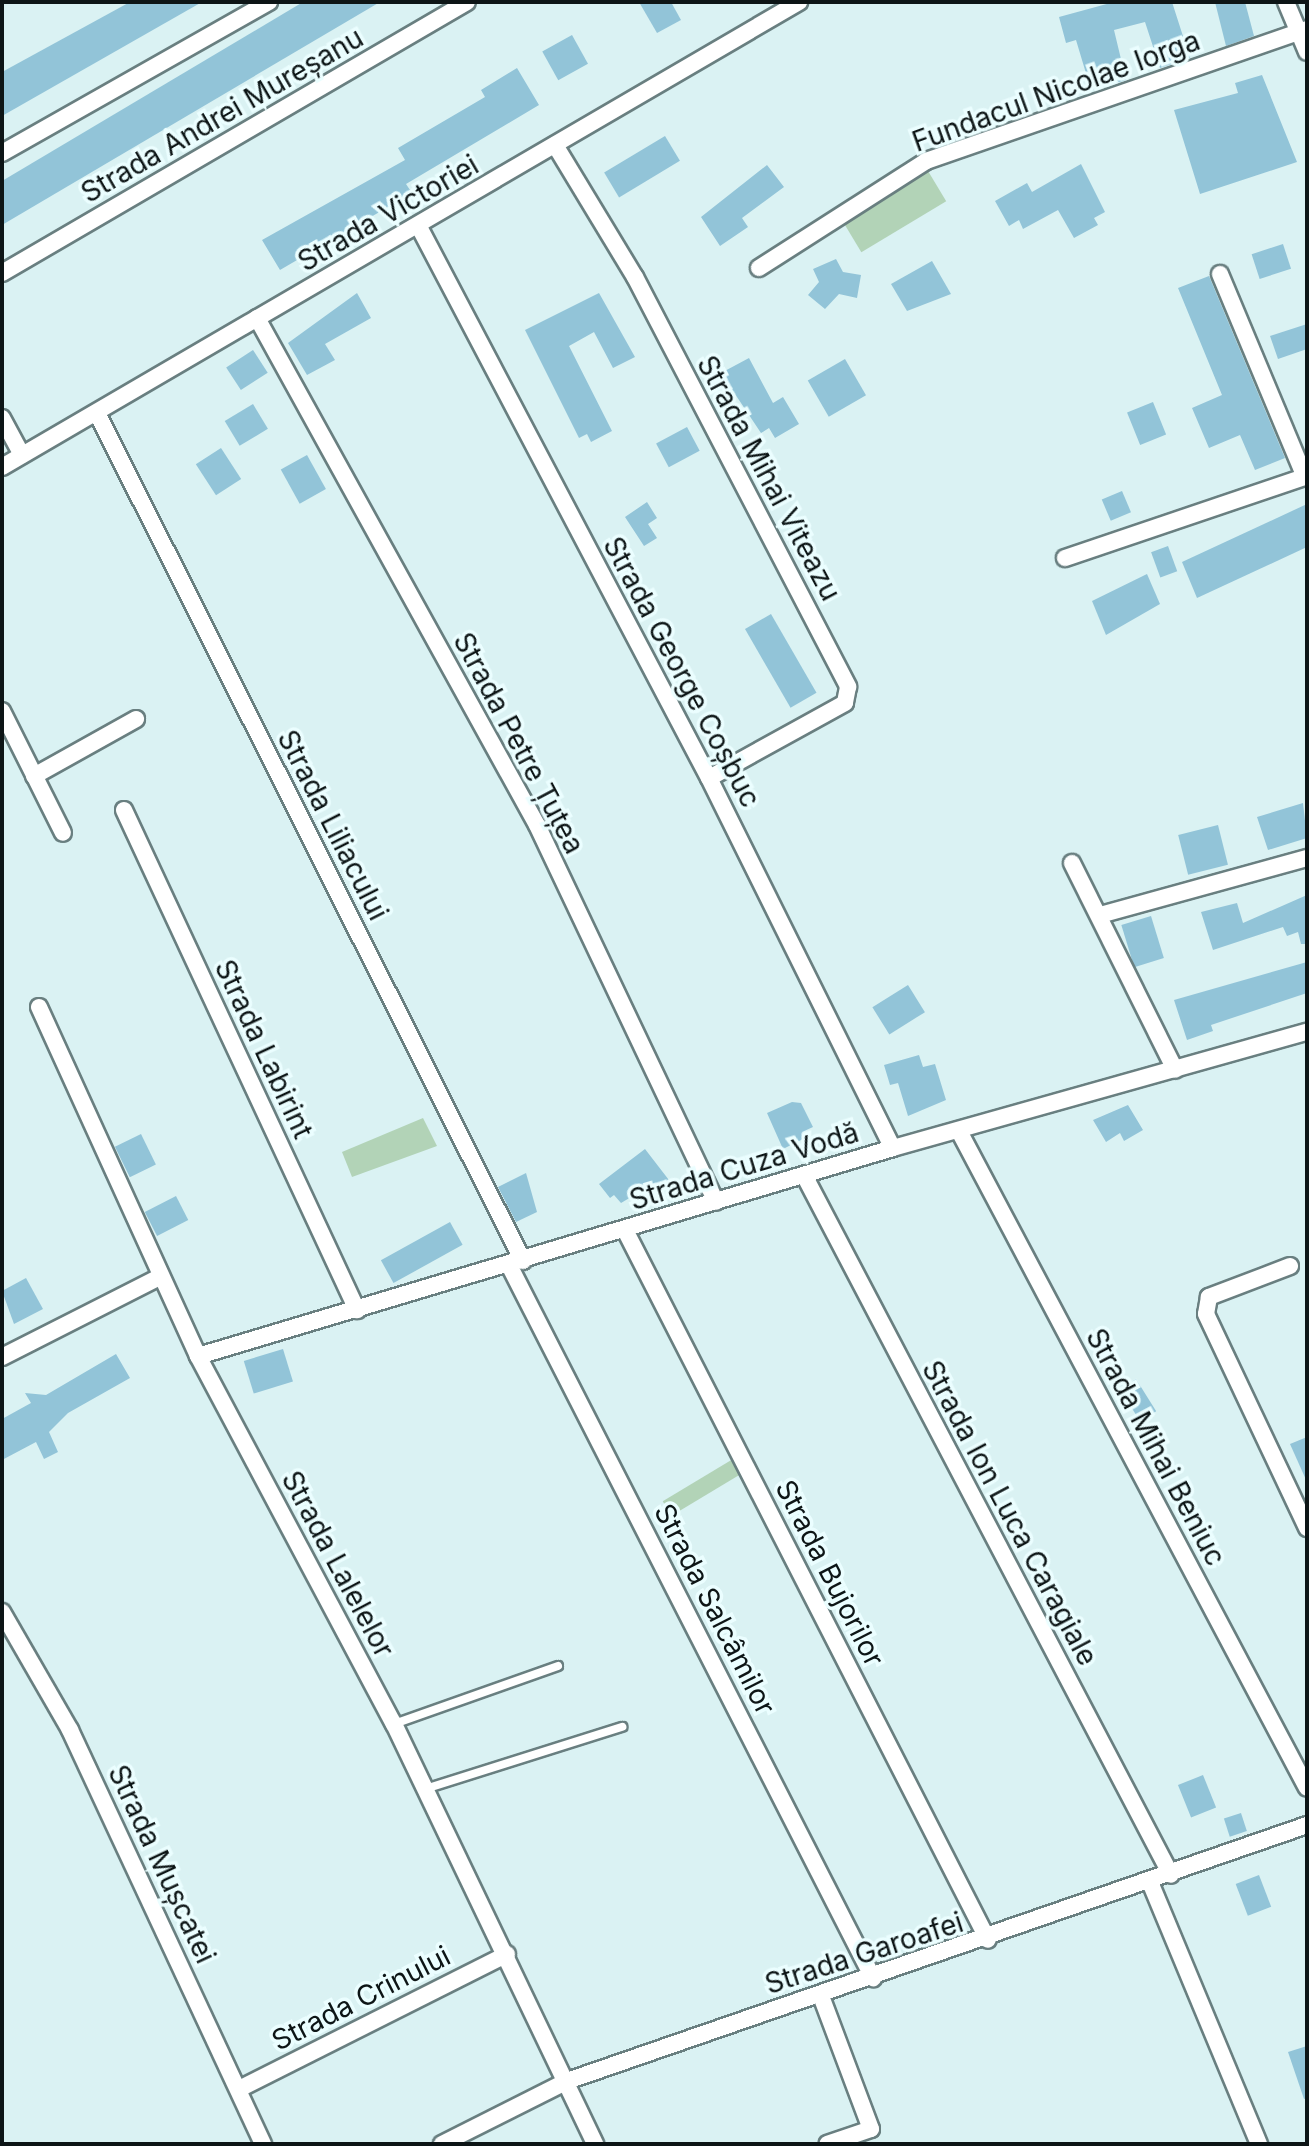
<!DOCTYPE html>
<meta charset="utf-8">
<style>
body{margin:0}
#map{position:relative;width:1309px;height:2146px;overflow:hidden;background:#daf2f3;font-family:Inter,sans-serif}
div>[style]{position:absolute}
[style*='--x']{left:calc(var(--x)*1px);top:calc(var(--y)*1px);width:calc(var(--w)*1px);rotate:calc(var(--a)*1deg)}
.green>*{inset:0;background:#b2d3b7;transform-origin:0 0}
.building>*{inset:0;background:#92c4d8;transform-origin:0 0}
.roads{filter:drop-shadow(2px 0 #697f80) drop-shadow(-2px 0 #697f80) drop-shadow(0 2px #697f80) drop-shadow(0 -2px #697f80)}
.lane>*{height:8px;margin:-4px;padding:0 4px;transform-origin:4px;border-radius:4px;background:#fff}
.street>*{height:16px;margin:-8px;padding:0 8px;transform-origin:8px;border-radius:8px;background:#fff}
span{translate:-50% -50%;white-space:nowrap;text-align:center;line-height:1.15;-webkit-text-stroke:7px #ebfeff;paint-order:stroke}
.street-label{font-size:28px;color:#0d1516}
.frame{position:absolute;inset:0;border:4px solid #0d1516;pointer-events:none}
</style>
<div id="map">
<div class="green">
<i style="left:922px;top:161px;width:47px;height:99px;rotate:59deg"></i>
<i style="clip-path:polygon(423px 1118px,437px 1146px,352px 1177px,342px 1152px)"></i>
<i style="left:733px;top:1459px;width:17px;height:82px;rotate:59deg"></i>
</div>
<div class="building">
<i style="clip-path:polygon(130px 2px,202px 2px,2px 116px,2px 72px)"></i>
<i style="clip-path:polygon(303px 2px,380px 2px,2px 225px,2px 181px)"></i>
<i style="clip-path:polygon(639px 2px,671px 2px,681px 20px,657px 33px)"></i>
<i style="clip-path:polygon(1114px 2px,1172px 2px,1190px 58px,1160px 68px,1145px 22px,1114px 30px,1126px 80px,1091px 90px,1076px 40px,1066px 43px,1059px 17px)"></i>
<i style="clip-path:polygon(1215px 2px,1245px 2px,1254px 36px,1226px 46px)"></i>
<i style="left:572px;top:35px;width:33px;height:34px;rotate:61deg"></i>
<i style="clip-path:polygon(517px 68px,539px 105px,406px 184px,412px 193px,280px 270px,262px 240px,405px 160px,398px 148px,485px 97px,481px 90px)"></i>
<i style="clip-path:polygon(1262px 75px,1297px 162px,1200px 194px,1174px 110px,1238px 93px,1235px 83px)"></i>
<i style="left:665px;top:136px;width:29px;height:71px;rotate:59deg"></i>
<i style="clip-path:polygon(1081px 164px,1105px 212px,1094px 218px,1098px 225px,1074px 238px,1058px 210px,1023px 229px,1019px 220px,1009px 226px,995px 201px,1027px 183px,1032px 192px)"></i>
<i style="clip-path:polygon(767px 165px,784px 187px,742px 218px,748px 227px,720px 246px,701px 217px)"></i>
<i style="left:1283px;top:244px;width:26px;height:33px;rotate:72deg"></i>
<i style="clip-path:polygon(836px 259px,843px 272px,861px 275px,857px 298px,839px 294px,825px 309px,808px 295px,819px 282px,813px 269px)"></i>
<i style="clip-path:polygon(932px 261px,951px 294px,907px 311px,891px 284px)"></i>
<i style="clip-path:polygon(1209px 276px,1285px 458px,1255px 470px,1240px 435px,1209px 448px,1192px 408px,1222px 395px,1178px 288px)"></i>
<i style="clip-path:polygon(357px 293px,371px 318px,325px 344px,335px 360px,307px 375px,288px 343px)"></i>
<i style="clip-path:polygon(599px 293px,635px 357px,613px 368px,594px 332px,569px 346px,612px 431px,591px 442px,587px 434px,579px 438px,525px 330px)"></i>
<i style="clip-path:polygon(1307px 324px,1307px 349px,1278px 359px,1270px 336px)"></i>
<i style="left:253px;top:350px;width:27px;height:32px;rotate:57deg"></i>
<i style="clip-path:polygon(749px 358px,773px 403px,783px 397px,799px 424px,775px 438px,769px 428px,761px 433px,721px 373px)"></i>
<i style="left:845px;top:359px;width:42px;height:43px;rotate:60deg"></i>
<i style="left:1153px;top:402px;width:35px;height:28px;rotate:68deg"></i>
<i style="left:253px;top:404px;width:29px;height:33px;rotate:59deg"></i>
<i style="left:687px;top:427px;width:27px;height:35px;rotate:62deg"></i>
<i style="left:221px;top:448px;width:37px;height:30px;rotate:57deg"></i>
<i style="left:307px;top:455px;width:39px;height:30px;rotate:61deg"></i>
<i style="left:1122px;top:491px;width:23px;height:22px;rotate:67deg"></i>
<i style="clip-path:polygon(647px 502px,657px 518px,648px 524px,657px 538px,644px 546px,625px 517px)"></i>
<i style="clip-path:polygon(1307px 504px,1307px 547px,1197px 598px,1182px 562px)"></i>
<i style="left:1168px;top:546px;width:27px;height:18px;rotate:70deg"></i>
<i style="clip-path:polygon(1147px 574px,1160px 604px,1106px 635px,1092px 601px)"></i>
<i style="left:771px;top:614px;width:91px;height:30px;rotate:60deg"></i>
<i style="clip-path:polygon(1303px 803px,1307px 838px,1268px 850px,1257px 817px)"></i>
<i style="left:1218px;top:825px;width:41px;height:41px;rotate:76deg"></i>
<i style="clip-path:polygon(1307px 895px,1307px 944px,1301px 944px,1298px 932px,1287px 936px,1283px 927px,1213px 950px,1201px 912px,1237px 903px,1243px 923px)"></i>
<i style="left:1151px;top:916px;width:44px;height:31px;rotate:73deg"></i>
<i style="clip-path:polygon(1307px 962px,1307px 993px,1211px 1025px,1213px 1031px,1187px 1040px,1174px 1000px)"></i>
<i style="left:908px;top:985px;width:32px;height:42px;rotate:58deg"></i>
<i style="clip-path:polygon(919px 1055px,923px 1067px,935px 1064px,946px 1100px,908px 1116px,898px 1083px,890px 1085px,884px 1065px)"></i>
<i style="clip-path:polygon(792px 1102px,801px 1103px,813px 1127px,802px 1132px,805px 1138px,783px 1149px,767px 1113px)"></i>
<i style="clip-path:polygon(1128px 1105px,1143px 1130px,1124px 1141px,1120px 1133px,1106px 1142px,1093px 1120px)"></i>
<i style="left:141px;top:1134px;width:34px;height:29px;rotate:64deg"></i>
<i style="clip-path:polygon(645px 1149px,672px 1184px,660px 1193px,653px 1184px,621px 1203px,614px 1195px,610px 1198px,599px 1184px)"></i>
<i style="clip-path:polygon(526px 1173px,537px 1212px,516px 1222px,498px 1187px)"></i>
<i style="left:176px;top:1196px;width:27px;height:35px;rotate:63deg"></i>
<i style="left:450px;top:1222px;width:26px;height:79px;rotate:61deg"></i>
<i style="clip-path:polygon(26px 1278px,43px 1309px,14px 1324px,2px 1291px)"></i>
<i style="left:283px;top:1349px;width:34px;height:41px;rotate:73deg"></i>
<i style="clip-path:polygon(116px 1354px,130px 1378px,68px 1413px,49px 1432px,58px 1452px,44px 1459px,36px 1442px,2px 1460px,2px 1419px,31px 1403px,25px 1393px,46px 1395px)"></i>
<i style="left:1136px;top:1379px;width:38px;height:19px;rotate:58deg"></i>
<i style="clip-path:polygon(1307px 1437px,1307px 1482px,1290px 1444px)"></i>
<i style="left:1203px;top:1775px;width:35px;height:27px;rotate:68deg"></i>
<i style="left:1241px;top:1813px;width:19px;height:18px;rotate:72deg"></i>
<i style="left:1259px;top:1875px;width:34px;height:25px;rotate:69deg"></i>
<i style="clip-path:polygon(1307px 2046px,1307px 2098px,1304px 2099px,1288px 2052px)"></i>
</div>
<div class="roads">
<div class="lane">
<i style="--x:394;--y:1724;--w:174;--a:-19.5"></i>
<i style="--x:425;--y:1789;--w:207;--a:-17.5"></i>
</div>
<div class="street">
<i style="--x:1286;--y:2;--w:54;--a:67.2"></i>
<i style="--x:555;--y:145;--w:154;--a:58.8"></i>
<i style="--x:635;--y:277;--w:462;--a:62.5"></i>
<i style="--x:848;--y:687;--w:16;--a:101"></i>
<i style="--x:845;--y:703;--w:155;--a:151.1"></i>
<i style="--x:2;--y:153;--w:307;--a:-29.5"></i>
<i style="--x:418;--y:225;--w:625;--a:62.25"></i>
<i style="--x:709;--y:778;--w:413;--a:63.6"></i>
<i style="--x:759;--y:268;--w:198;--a:-32.6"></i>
<i style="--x:926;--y:161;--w:403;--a:-19.1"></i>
<i style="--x:2;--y:273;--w:538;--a:-30.23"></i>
<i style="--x:1220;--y:274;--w:220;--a:67.3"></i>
<i style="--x:257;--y:318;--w:579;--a:61.09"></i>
<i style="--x:537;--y:825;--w:417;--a:64.6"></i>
<i style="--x:97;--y:413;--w:949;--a:63.33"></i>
<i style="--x:2;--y:418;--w:42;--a:61.6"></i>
<i style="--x:2;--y:467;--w:923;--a:-30.26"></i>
<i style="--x:1065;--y:558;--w:256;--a:-18.7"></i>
<i style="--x:2;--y:711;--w:136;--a:63.4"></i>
<i style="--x:34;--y:776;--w:117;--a:-29.2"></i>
<i style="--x:124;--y:810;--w:552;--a:65.01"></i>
<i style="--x:1072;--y:863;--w:231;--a:63.5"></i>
<i style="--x:1100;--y:915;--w:215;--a:-15.4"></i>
<i style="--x:39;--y:1007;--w:384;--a:65.5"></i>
<i style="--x:198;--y:1356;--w:417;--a:62"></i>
<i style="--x:394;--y:1724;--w:466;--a:64.4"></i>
<i style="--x:959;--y:1131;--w:743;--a:62.09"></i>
<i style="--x:804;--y:1175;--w:790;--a:62.33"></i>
<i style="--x:625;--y:1230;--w:797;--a:62.92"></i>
<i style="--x:509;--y:1265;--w:801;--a:62.95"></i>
<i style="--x:1290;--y:1266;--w:87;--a:159.1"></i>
<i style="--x:1209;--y:1297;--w:17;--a:100"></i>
<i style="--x:1206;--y:1314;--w:237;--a:64.7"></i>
<i style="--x:198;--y:1356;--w:725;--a:-16.66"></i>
<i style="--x:893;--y:1148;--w:430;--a:-15.7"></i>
<i style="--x:2;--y:1357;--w:177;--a:-26.9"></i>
<i style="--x:2;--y:1612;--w:136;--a:60"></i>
<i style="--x:70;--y:1730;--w:457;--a:65"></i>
<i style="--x:1150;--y:1882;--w:284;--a:67.4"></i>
<i style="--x:821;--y:1996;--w:142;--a:69.4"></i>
<i style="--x:871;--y:2129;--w:46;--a:161.2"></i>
<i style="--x:239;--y:2089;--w:300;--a:-26.7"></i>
<i style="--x:442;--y:2144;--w:140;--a:-26.7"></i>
<i style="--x:567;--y:2081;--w:783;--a:-19.08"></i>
</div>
</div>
<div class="street-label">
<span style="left:1056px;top:91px;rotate:-20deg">Fundacul Nicolae Iorga</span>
<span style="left:222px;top:115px;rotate:-30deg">Strada Andrei Mureșanu</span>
<span style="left:388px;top:213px;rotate:-30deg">Strada Victoriei</span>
<span style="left:769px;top:478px;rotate:62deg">Strada Mihai Viteazu</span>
<span style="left:682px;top:672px;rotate:62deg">Strada George Coșbuc</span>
<span style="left:519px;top:743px;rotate:62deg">Strada Petre Țuțea</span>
<span style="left:333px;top:825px;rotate:63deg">Strada Liliacului</span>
<span style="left:264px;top:1049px;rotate:65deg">Strada Labirint</span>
<span style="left:744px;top:1166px;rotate:-17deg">Strada Cuza Vodă</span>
<span style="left:1156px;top:1447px;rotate:62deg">Strada Mihai Beniuc</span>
<span style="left:1010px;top:1513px;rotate:62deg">Strada Ion Luca Caragiale</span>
<span style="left:338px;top:1564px;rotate:62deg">Strada Lalelelor</span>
<span style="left:830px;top:1573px;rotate:63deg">Strada Bujorilor</span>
<span style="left:715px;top:1609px;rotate:63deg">Strada Salcâmilor</span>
<span style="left:162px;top:1864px;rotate:65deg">Strada Mușcatei</span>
<span style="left:864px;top:1953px;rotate:-18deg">Strada Garoafei</span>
<span style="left:361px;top:1998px;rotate:-27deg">Strada Crinului</span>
</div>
<div class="frame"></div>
</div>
